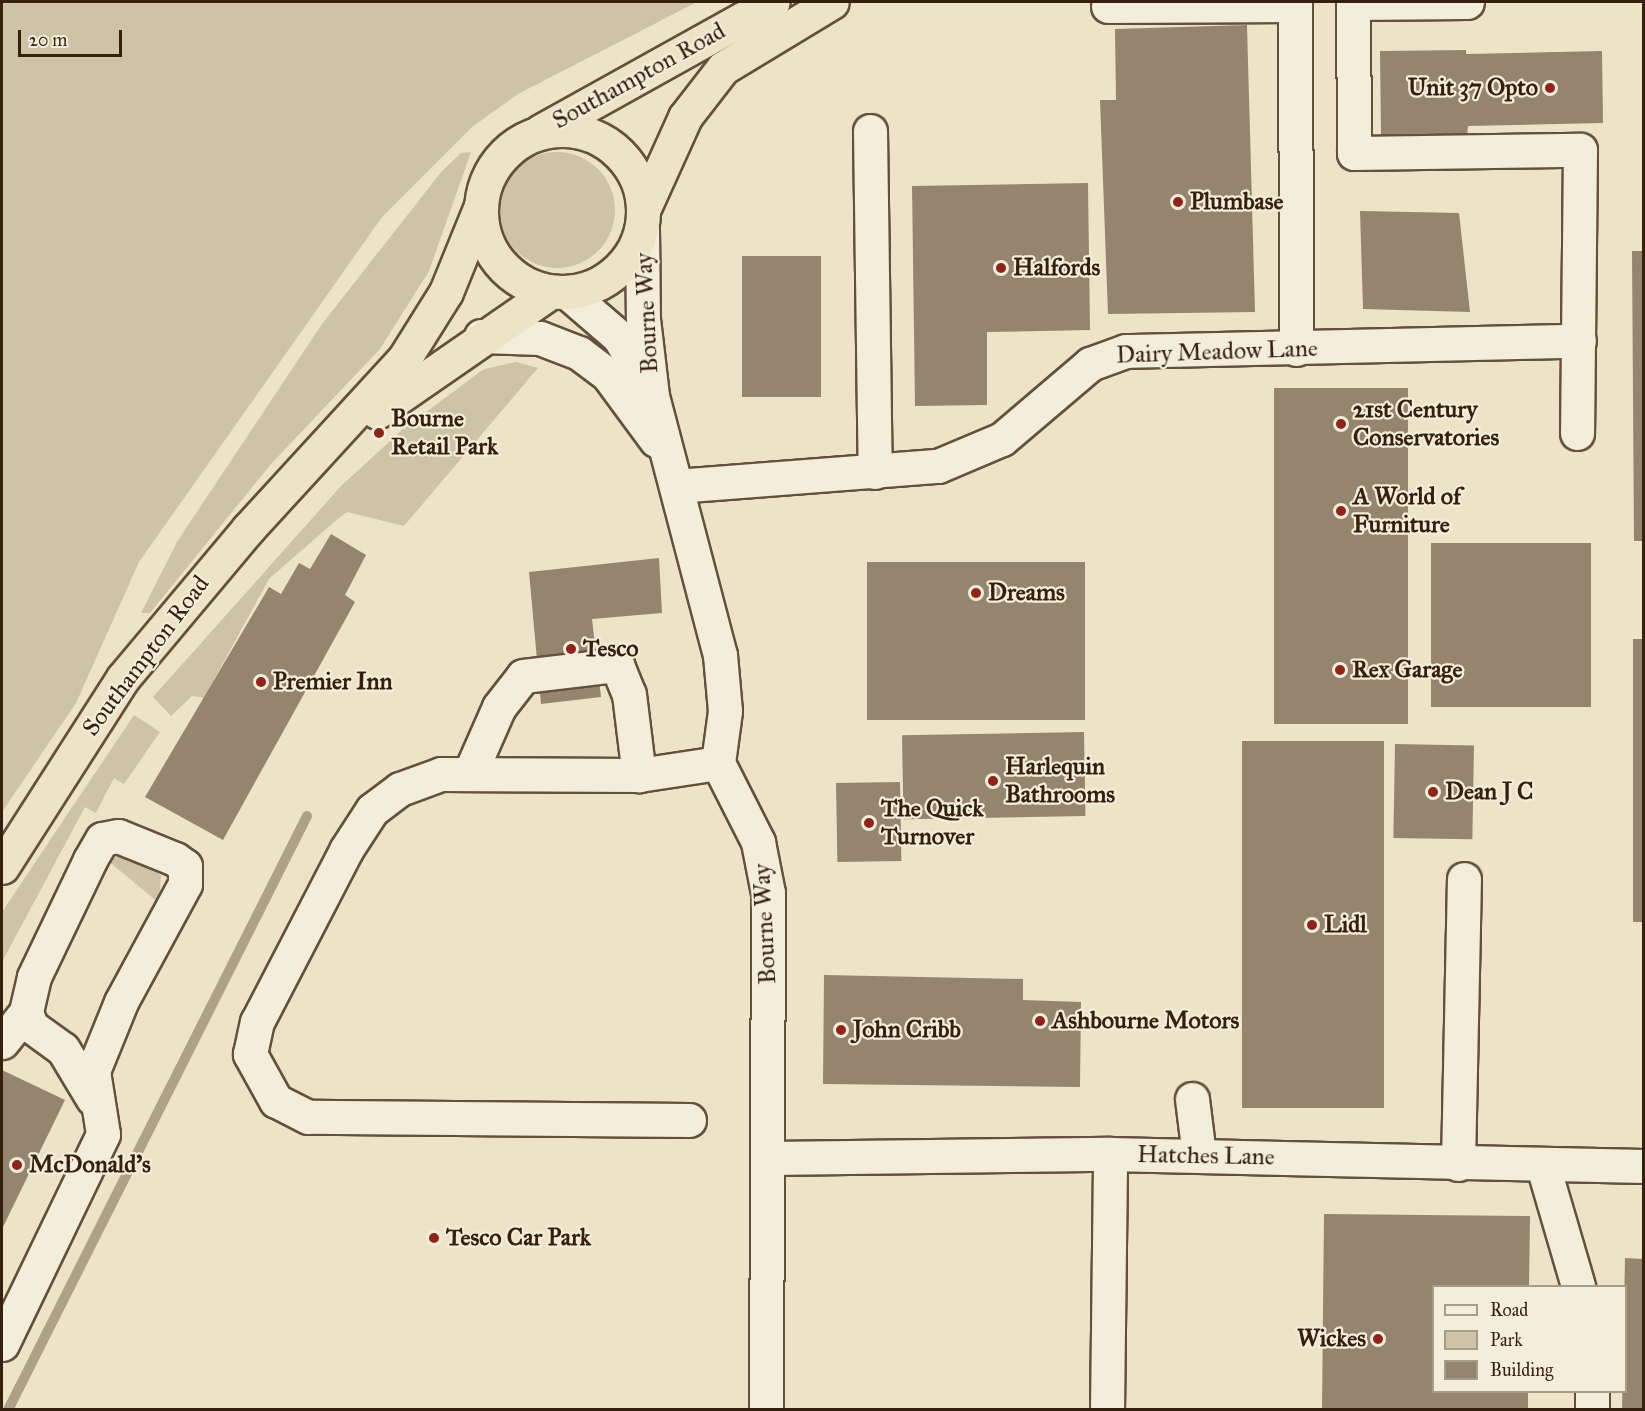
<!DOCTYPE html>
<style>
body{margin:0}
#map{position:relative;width:1645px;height:1411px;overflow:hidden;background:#ede3c7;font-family:"IM FELL Great Primer",serif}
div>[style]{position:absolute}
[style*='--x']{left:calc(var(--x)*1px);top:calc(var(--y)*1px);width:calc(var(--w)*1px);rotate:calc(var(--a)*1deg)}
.green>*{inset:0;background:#cec2a7}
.round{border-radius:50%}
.stream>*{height:10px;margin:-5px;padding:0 5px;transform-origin:5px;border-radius:5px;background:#afa088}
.building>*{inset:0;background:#95856e;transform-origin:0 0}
.roads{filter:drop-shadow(2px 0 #64503c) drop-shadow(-2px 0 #64503c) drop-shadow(0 2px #64503c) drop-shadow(0 -2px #64503c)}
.minor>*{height:33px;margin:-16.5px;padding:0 16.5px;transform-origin:16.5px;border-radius:16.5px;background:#f3eddb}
.highway>*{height:33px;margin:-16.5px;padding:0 16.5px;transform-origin:16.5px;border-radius:16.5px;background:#ede3c7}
.highway>.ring{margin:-16.5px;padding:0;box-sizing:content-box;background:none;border:33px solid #ede3c7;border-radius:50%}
.dots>*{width:16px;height:16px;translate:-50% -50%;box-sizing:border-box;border:3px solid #f3eddb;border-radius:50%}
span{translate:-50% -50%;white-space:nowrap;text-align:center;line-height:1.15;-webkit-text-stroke:4.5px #f3eddb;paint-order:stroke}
.street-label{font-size:24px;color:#361f0d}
.poi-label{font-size:24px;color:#361f0d;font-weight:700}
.right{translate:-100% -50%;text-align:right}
.left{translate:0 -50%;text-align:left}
.frame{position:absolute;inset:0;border:3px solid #361f0d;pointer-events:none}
.legend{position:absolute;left:1432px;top:1285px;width:195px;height:108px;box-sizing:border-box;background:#f3eddb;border:2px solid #a79b89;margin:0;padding:8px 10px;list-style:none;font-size:18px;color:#361f0d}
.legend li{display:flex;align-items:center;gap:12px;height:30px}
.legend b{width:30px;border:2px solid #a79b89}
.scale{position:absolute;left:18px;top:30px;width:104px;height:27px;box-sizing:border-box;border:3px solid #361f0d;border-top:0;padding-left:8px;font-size:18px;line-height:21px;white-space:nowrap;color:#361f0d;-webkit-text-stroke:4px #f3eddb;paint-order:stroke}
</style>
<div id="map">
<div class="green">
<i style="clip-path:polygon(2px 2px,697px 2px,518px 94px,472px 127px,382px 217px,139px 562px,76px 703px,2px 812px)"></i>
<i style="clip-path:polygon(471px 152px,429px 271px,380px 349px,271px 464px,150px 613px,141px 613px,177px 542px,322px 324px,442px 171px,461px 153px)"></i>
<i class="round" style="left:499px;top:152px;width:116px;height:116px"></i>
<i style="clip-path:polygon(516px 362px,538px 368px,404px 526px,347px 512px,334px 522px,269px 579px,204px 698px,192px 696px,171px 716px,153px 697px,341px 486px,402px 430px,484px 369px)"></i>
<i style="clip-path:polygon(134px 715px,160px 732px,124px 784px,114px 778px,96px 813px,85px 807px,2px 962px,2px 912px)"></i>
<i style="clip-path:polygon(125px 855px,161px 875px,159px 903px,107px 860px)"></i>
</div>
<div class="stream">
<i style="--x:8;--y:1410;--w:665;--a:-63.28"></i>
</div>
<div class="building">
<i style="clip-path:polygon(1247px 25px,1255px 312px,1108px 314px,1100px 100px,1116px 100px,1115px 29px)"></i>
<i style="clip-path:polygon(1466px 50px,1466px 54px,1602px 51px,1603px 123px,1468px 126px,1467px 136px,1381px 137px,1380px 51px)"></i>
<i style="clip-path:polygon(1088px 183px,1090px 330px,987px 332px,987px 405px,915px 406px,912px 186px)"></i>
<i style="clip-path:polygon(1360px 211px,1459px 213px,1470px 312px,1363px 309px)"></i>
<i style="clip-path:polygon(1632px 251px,1644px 251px,1644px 541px,1634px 541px)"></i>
<i style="left:821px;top:256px;width:141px;height:79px;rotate:90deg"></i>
<i style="left:1408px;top:388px;width:336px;height:134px;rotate:90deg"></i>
<i style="clip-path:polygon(331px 534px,366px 555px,345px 595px,355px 602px,223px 840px,145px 797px,269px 587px,281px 594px,299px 563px,310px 569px)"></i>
<i style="left:1431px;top:543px;width:160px;height:164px"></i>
<i style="clip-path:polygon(659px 558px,662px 613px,592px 619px,601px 697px,541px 704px,529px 572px)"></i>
<i style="left:867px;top:562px;width:218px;height:158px"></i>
<i style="left:1633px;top:639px;width:11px;height:283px"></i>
<i style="left:1084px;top:732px;width:84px;height:182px;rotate:89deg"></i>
<i style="left:1242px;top:741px;width:142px;height:367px"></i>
<i style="left:1395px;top:744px;width:79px;height:94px;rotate:1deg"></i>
<i style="left:900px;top:782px;width:79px;height:64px;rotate:89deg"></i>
<i style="clip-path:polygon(824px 975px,1023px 979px,1023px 1000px,1081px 1002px,1080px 1087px,823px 1084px)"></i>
<i style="clip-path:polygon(2px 1070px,65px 1100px,2px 1229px)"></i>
<i style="clip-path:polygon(1324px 1214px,1530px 1216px,1529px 1286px,1434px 1286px,1434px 1392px,1528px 1392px,1528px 1410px,1322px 1410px)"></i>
<i style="clip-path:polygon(1625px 1258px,1644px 1259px,1644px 1410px,1622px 1410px)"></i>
</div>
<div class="roads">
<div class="minor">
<i style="--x:1467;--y:2;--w:114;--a:179.5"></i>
<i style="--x:1353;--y:3;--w:150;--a:89.6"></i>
<i style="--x:1354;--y:153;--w:226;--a:-0.8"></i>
<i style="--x:1580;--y:150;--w:283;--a:90.6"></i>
<i style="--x:1108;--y:6;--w:187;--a:-0.3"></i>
<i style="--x:1295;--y:5;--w:344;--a:89.8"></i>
<i style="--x:870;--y:131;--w:341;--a:89.2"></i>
<i style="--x:642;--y:229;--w:90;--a:89.4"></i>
<i style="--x:643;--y:319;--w:78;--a:83.3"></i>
<i style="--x:652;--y:396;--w:268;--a:75.3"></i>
<i style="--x:720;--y:655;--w:56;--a:84.9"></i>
<i style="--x:725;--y:711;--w:52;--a:97.7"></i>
<i style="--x:718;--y:763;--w:89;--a:63.1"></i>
<i style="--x:758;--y:842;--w:52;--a:78.9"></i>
<i style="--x:768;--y:893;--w:517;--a:90.22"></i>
<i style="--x:568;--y:293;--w:67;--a:40.8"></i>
<i style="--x:619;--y:337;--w:54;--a:60.1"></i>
<i style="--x:481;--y:336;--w:59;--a:1.9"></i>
<i style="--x:540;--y:338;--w:42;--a:21"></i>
<i style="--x:579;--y:353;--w:36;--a:37"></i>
<i style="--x:608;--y:375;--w:81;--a:53.6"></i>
<i style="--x:676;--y:486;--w:263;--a:-4.4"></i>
<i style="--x:938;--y:466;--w:69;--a:-22.9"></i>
<i style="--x:1002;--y:439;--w:116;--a:-40.4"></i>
<i style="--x:1090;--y:364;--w:38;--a:-20"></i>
<i style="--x:1126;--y:351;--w:453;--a:-1.3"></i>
<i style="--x:470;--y:773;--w:72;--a:-66.3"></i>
<i style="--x:499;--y:707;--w:39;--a:-52"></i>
<i style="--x:523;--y:676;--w:95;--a:-6.7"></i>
<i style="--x:617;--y:665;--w:31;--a:68"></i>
<i style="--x:629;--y:694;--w:82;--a:83"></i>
<i style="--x:2;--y:1042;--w:38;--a:-51"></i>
<i style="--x:1192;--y:1099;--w:56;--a:82.9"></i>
<i style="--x:689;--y:1120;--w:381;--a:-179.5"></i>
<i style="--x:308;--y:1117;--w:36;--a:-153"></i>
<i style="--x:276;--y:1101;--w:54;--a:-119"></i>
<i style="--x:250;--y:1054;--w:33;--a:-78"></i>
<i style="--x:257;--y:1022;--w:194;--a:-62.6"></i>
<i style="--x:346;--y:850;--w:48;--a:-57"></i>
<i style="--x:372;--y:810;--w:35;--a:-37"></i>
<i style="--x:400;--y:789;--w:44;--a:-20.1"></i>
<i style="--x:441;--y:774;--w:198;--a:0.3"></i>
<i style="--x:639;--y:775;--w:80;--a:-8.6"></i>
<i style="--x:769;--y:1158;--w:341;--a:-0.7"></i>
<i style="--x:1110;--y:1154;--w:534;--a:1.29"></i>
<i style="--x:1458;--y:1164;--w:285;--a:-88.8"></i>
<i style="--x:1543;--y:1166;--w:125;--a:73.7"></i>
<i style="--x:2;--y:1344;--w:233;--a:-64.3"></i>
<i style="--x:103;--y:1134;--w:64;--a:-99"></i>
<i style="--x:93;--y:1071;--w:74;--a:-67.9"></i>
<i style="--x:121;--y:1002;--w:134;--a:-61.5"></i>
<i style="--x:185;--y:884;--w:18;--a:-90"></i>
<i style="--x:185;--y:866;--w:12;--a:-145"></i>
<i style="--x:175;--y:859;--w:61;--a:-158"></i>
<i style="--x:118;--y:836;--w:16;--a:169"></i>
<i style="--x:102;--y:839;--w:24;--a:120"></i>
<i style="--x:90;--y:860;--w:130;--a:115.6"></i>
<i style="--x:34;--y:977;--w:36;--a:103"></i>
<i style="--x:26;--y:1012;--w:15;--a:70"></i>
<i style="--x:31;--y:1026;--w:39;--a:36"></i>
<i style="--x:63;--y:1049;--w:58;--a:59"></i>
<i style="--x:1107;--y:1410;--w:256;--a:-89.3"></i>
<i style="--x:1592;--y:1410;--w:18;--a:-90"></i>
</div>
<div class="highway">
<i class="ring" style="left:481px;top:130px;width:129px;height:129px"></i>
<i style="--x:541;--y:131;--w:265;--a:-29.1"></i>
<i style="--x:644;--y:208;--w:100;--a:-65.7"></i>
<i style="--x:685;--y:117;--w:62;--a:-52.2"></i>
<i style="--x:723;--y:68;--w:127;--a:-31.2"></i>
<i style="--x:377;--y:412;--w:211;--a:-34.7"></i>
<i style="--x:2;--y:867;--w:224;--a:-57.4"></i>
<i style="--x:123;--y:678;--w:194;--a:-50"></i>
<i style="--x:248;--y:529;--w:231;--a:-47.5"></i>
<i style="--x:404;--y:359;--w:79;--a:-57.9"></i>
<i style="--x:446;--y:292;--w:93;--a:-67.9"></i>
</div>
</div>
<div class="dots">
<i style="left:1550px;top:88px;background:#8f2418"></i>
<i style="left:1178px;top:202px;background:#8f2418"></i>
<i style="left:1001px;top:268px;background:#8f2418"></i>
<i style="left:1341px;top:424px;background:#8f2418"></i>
<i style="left:379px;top:433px;background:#8f2418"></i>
<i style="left:1341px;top:511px;background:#8f2418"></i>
<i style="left:976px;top:593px;background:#8f2418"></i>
<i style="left:571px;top:649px;background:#8f2418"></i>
<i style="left:1340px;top:670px;background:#8f2418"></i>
<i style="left:261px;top:682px;background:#8f2418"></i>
<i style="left:993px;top:781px;background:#8f2418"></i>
<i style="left:1433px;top:792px;background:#8f2418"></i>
<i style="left:869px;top:823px;background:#8f2418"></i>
<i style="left:1312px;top:925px;background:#8f2418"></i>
<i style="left:1040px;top:1021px;background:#8f2418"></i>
<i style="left:841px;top:1030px;background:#8f2418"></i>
<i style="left:17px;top:1165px;background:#8f2418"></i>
<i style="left:434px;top:1238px;background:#8f2418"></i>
<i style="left:1378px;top:1339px;background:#8f2418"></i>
</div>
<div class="street-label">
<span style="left:639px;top:76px;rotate:-29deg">Southampton Road</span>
<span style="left:647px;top:313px;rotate:-93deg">Bourne Way</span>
<span style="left:1217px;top:352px;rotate:-2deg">Dairy Meadow Lane</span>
<span style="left:146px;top:656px;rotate:-53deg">Southampton Road</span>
<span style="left:765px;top:924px;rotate:-93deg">Bourne Way</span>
<span style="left:1206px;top:1156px;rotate:1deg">Hatches Lane</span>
</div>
<div class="poi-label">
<span class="right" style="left:1538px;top:88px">Unit 37 Opto</span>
<span class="left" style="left:1190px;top:202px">Plumbase</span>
<span class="left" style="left:1013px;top:268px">Halfords</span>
<span class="left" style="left:1353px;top:424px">21st Century<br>Conservatories</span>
<span class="left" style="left:391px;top:433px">Bourne<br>Retail Park</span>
<span class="left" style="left:1353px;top:511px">A World of<br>Furniture</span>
<span class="left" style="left:988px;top:593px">Dreams</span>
<span class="left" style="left:583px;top:649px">Tesco</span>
<span class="left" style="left:1352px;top:670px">Rex Garage</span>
<span class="left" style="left:273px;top:682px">Premier Inn</span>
<span class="left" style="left:1005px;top:781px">Harlequin<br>Bathrooms</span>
<span class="left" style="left:1445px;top:792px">Dean J C</span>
<span class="left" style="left:881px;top:823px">The Quick<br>Turnover</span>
<span class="left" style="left:1324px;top:925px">Lidl</span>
<span class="left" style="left:1052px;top:1021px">Ashbourne Motors</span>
<span class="left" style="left:853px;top:1030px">John Cribb</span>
<span class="left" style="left:29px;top:1165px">McDonald's</span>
<span class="left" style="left:446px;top:1238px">Tesco Car Park</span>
<span class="right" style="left:1366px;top:1339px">Wickes</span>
</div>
<div class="frame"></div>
<ul class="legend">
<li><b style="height:8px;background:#f3eddb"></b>Road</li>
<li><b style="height:16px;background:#cec2a7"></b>Park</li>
<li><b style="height:16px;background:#95856e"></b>Building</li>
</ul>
<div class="scale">20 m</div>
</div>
